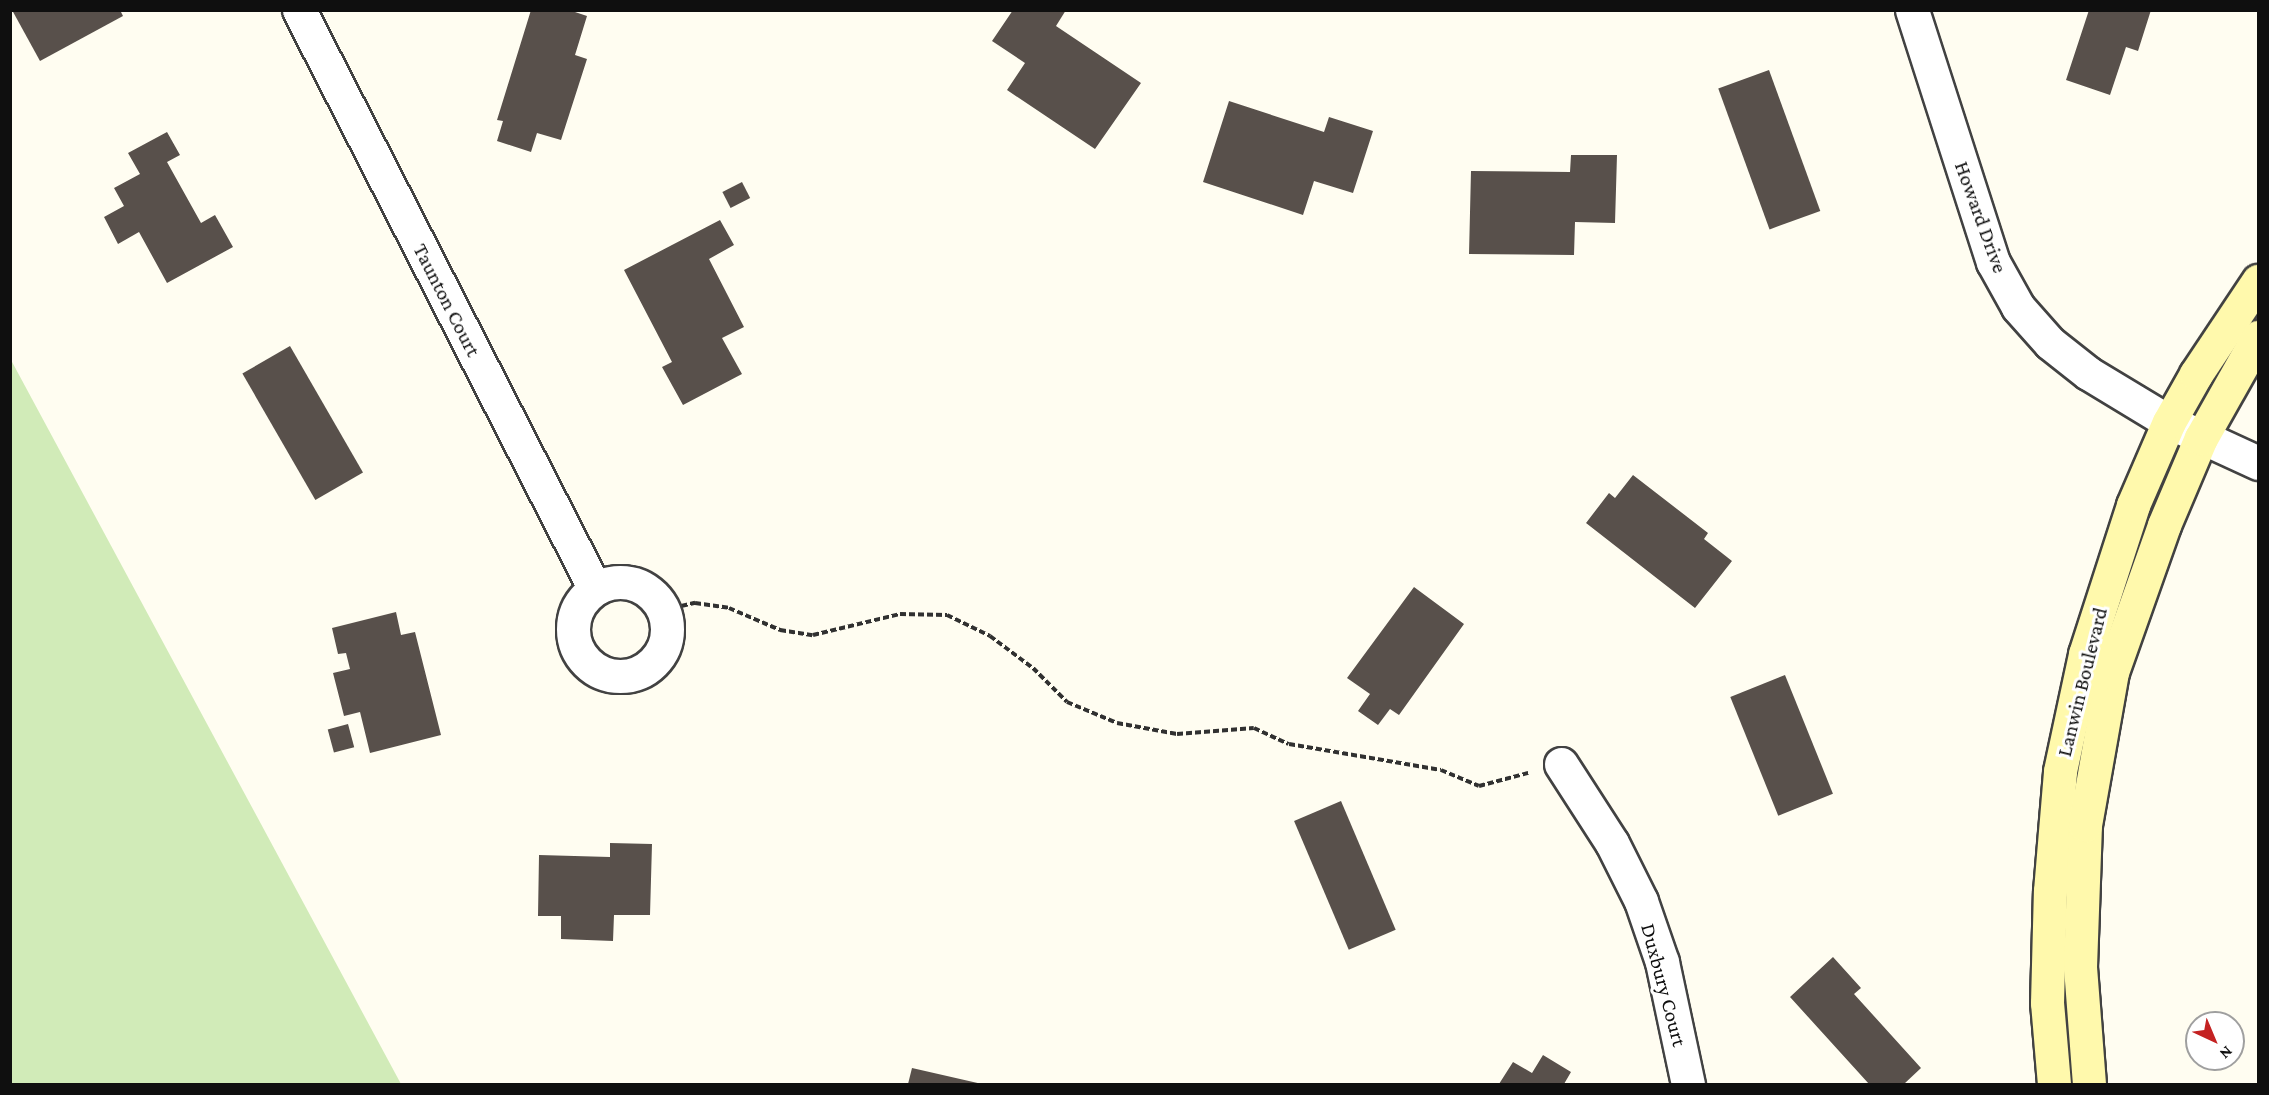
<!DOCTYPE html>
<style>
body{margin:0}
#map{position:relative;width:2269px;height:1095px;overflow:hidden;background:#fffdf1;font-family:"Crimson Pro",serif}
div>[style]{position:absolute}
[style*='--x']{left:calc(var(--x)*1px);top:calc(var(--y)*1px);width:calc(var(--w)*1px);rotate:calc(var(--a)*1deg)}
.green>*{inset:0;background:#d1ebb8}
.building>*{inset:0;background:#58504b;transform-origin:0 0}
.path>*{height:4px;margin-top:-2px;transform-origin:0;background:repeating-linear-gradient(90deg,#313131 0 6px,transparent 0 9px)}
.roads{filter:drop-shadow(2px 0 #424242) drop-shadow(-2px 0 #424242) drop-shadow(0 2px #424242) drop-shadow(0 -2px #424242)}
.street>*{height:33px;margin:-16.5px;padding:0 16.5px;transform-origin:16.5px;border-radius:16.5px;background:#fff}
.street>.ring{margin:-16.5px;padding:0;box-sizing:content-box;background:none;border:33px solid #fff;border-radius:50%}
.secondary>*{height:33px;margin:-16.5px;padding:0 16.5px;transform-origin:16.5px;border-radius:16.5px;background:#fff9ac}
span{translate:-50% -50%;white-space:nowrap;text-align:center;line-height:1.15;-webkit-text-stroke:6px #fff;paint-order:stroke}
.street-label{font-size:21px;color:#0f0f0f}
.frame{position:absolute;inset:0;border:12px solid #0f0f0f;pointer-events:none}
.north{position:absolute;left:2185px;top:1011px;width:60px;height:60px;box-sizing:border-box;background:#fff;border:2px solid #9f9f9f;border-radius:50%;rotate:136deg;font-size:16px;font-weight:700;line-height:24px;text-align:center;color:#0f0f0f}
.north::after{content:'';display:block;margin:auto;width:21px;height:27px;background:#c42222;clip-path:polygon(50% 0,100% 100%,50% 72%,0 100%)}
</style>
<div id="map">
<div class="green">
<i style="clip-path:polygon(11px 360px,401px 1084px,11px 1084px)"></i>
</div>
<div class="building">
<i style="clip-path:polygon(12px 10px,120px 10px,123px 16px,40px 61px)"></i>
<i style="clip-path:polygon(531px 10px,569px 10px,587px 16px,575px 55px,587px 59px,561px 140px,537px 133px,531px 152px,497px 141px,503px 121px,497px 120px)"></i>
<i style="clip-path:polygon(1013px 10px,1066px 10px,1056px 26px,1141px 83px,1095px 149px,1007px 90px,1025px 63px,992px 41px)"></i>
<i style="clip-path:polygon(2089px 10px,2151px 10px,2138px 51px,2126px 47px,2110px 95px,2066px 80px)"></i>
<i style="left:1769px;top:70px;width:150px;height:54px;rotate:70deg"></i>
<i style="clip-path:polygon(1229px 101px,1324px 132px,1329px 117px,1373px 131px,1353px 193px,1314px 181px,1303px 215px,1203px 182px)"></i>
<i style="clip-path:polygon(167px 132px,180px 155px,167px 162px,201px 223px,215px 215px,233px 247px,167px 283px,139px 232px,118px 244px,104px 217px,124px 206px,114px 188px,140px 174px,128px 153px)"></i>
<i style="clip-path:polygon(1571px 155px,1617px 155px,1615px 223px,1575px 222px,1574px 255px,1469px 254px,1471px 171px,1570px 172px)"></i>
<i style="left:742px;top:182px;width:18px;height:22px;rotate:63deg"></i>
<i style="clip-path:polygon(720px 220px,734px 245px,709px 259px,744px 327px,722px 338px,742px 374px,683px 405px,662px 367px,672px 362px,624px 270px)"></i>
<i style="left:290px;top:346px;width:146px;height:55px;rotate:60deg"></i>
<i style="clip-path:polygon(1633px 475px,1708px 533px,1704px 539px,1732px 561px,1695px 608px,1586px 523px,1609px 493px,1615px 498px)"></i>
<i style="clip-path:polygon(1414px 587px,1464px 624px,1399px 715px,1390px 709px,1378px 725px,1358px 711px,1370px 694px,1347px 678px)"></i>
<i style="clip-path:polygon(396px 612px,401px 635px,415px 632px,441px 735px,370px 753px,360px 712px,344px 716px,333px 673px,350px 669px,346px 653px,338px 654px,332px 628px)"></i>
<i style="left:1785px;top:675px;width:128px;height:59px;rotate:68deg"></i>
<i style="left:348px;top:724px;width:24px;height:21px;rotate:75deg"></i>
<i style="left:1341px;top:801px;width:140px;height:51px;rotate:67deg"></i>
<i style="clip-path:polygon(610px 843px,652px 844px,650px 915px,614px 915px,613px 941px,561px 939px,561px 916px,538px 916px,539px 855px,610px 857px)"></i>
<i style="clip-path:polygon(1833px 957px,1861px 988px,1854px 994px,1921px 1068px,1904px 1084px,1869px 1084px,1790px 997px)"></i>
<i style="clip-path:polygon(1543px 1055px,1571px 1072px,1564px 1084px,1499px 1084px,1513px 1062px,1532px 1073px)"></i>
<i style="clip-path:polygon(912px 1068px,982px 1084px,908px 1084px)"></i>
</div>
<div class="path">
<i style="--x:664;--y:610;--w:32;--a:-13"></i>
<i style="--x:695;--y:603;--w:34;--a:8"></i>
<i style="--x:729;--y:608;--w:56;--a:23.3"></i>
<i style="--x:780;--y:630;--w:33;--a:9"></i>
<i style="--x:813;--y:635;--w:89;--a:-13.6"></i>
<i style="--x:900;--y:614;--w:47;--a:1.2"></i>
<i style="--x:947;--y:615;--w:48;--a:26"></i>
<i style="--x:990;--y:636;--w:54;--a:36.7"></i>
<i style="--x:1033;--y:668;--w:48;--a:45"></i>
<i style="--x:1067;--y:702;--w:54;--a:22.8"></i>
<i style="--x:1117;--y:723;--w:61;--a:10.4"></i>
<i style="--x:1177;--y:734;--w:77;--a:-4.5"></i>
<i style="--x:1254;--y:728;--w:38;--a:25"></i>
<i style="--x:1289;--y:744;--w:154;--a:9.7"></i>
<i style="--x:1441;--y:770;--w:41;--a:22.8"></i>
<i style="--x:1479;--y:786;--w:51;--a:-14.9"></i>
</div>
<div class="roads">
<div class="street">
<i style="--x:299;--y:10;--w:650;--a:62.92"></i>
<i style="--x:1912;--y:10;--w:265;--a:72.2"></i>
<i style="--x:1993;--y:262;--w:51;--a:60.9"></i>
<i style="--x:2018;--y:307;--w:48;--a:48.4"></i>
<i style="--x:2050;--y:343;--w:48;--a:38.3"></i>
<i style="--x:2088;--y:373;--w:95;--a:31.2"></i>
<i style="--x:2169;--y:422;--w:98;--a:24.7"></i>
<i class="ring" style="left:573px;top:582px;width:61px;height:61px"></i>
<i style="--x:1561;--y:764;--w:94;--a:57.2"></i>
<i style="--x:1612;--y:843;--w:65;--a:63.4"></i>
<i style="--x:1641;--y:901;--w:65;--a:71"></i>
<i style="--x:1662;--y:962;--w:125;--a:78"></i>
</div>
<div class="secondary">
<i style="--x:2054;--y:1084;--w:81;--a:-94.9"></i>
<i style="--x:2047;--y:1003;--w:112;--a:-88.5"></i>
<i style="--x:2050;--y:891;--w:120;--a:-85.2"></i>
<i style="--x:2060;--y:771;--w:120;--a:-77.9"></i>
<i style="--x:2085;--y:654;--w:157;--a:-72.1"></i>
<i style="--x:2133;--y:505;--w:90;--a:-66.6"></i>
<i style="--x:2169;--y:422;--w:55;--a:-60.6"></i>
<i style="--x:2196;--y:374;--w:112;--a:-56.3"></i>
<i style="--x:2089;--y:1084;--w:117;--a:-94.4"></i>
<i style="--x:2080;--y:967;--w:142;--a:-88"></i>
<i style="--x:2085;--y:825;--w:155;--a:-80"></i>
<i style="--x:2112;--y:672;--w:156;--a:-70.5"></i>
<i style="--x:2164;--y:525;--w:95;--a:-67"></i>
<i style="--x:2201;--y:438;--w:116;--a:-60.6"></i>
</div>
</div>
<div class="street-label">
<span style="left:1981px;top:217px;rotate:70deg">Howard Drive</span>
<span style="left:447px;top:300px;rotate:63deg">Taunton Court</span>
<span style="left:2082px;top:682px;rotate:-76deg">Lanwin Boulevard</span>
<span style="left:1664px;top:985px;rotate:75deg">Duxbury Court</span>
</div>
<div class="frame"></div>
<div class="north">N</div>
</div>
